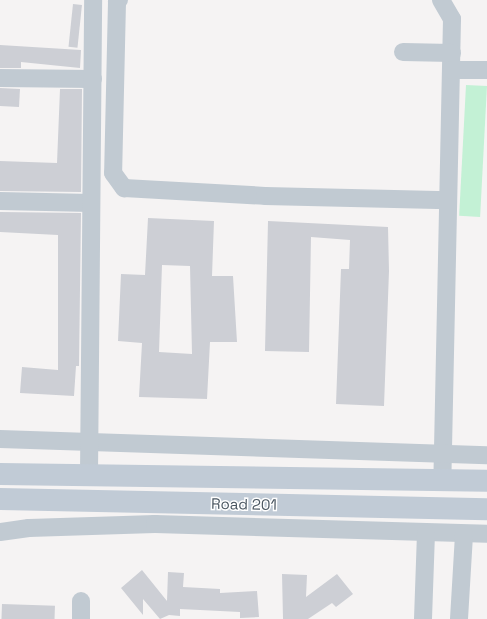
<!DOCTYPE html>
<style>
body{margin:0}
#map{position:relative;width:487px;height:619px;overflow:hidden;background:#f5f3f3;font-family:"Space Grotesk",sans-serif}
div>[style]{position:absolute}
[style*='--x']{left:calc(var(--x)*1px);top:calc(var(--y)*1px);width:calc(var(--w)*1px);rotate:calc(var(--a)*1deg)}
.green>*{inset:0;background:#c3f1d5;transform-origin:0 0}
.building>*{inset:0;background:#cdcfd5;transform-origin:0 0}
.minor>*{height:18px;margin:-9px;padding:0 9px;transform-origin:9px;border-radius:9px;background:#c1cad2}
.secondary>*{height:22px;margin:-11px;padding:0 11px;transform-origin:11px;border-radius:11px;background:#c1cbd6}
span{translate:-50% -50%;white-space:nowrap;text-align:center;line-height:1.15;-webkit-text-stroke:3px #fff;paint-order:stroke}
.street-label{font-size:15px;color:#4a5661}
</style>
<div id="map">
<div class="green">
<i style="left:466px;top:85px;width:21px;height:131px;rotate:3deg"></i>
</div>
<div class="building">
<i style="left:73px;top:4px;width:9px;height:43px;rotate:6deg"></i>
<i style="clip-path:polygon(0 45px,81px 50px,80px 68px,21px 62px,21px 68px,0 68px)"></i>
<i style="left:0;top:88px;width:20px;height:18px;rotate:3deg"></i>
<i style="clip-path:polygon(60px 89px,82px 89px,81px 192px,0 191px,0 161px,57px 163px)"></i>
<i style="clip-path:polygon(0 212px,81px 213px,79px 366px,76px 366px,74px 396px,20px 393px,22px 367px,58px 370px,58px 235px,0 232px)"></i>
<i style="clip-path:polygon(evenodd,148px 218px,214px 221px,212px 276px,233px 276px,237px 342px,210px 342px,207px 399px,139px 397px,142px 343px,118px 341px,121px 274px,145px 275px,148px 218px,162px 265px,190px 266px,192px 354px,159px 352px,162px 265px)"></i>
<i style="clip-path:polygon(268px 221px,388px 227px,389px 271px,384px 406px,336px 404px,341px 269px,349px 269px,350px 240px,311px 237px,309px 352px,265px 351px)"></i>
<i style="clip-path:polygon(142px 570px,167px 601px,168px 572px,184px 573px,183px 587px,220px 589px,220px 593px,257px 591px,259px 617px,240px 618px,240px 612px,180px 609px,180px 616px,169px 615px,160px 619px,143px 599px,143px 615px,121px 588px)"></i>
<i style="clip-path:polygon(282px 574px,307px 575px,306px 597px,337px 574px,353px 594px,336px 607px,332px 603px,308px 619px,283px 619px)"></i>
<i style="left:2px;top:604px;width:53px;height:15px;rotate:2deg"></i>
</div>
<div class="minor">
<i style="--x:119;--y:0;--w:3;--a:135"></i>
<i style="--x:117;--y:2;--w:171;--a:91.3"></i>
<i style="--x:113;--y:173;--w:19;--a:54"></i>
<i style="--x:124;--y:188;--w:141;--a:3.2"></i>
<i style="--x:265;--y:196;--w:183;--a:1.3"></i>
<i style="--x:441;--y:0;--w:22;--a:60"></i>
<i style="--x:452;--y:19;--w:462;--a:91.2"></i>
<i style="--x:403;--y:52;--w:49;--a:1.2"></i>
<i style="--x:452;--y:70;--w:35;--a:0"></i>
<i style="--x:0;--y:78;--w:93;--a:0.6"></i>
<i style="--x:0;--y:201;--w:91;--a:1.3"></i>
<i style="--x:0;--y:439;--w:487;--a:1.9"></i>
<i style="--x:89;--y:475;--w:475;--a:-89.5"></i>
<i style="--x:0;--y:532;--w:29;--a:-8"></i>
<i style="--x:29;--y:528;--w:126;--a:-1.8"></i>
<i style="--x:155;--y:524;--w:332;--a:1.7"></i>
<i style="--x:81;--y:619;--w:18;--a:-90"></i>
<i style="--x:423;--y:619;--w:85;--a:-88"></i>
<i style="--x:459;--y:619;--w:85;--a:-86.6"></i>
</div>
<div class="secondary">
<i style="--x:0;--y:474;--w:487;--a:0.8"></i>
<i style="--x:0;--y:499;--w:487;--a:1.2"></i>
</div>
<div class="street-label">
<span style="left:244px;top:504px;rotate:1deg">Road 201</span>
</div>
</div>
